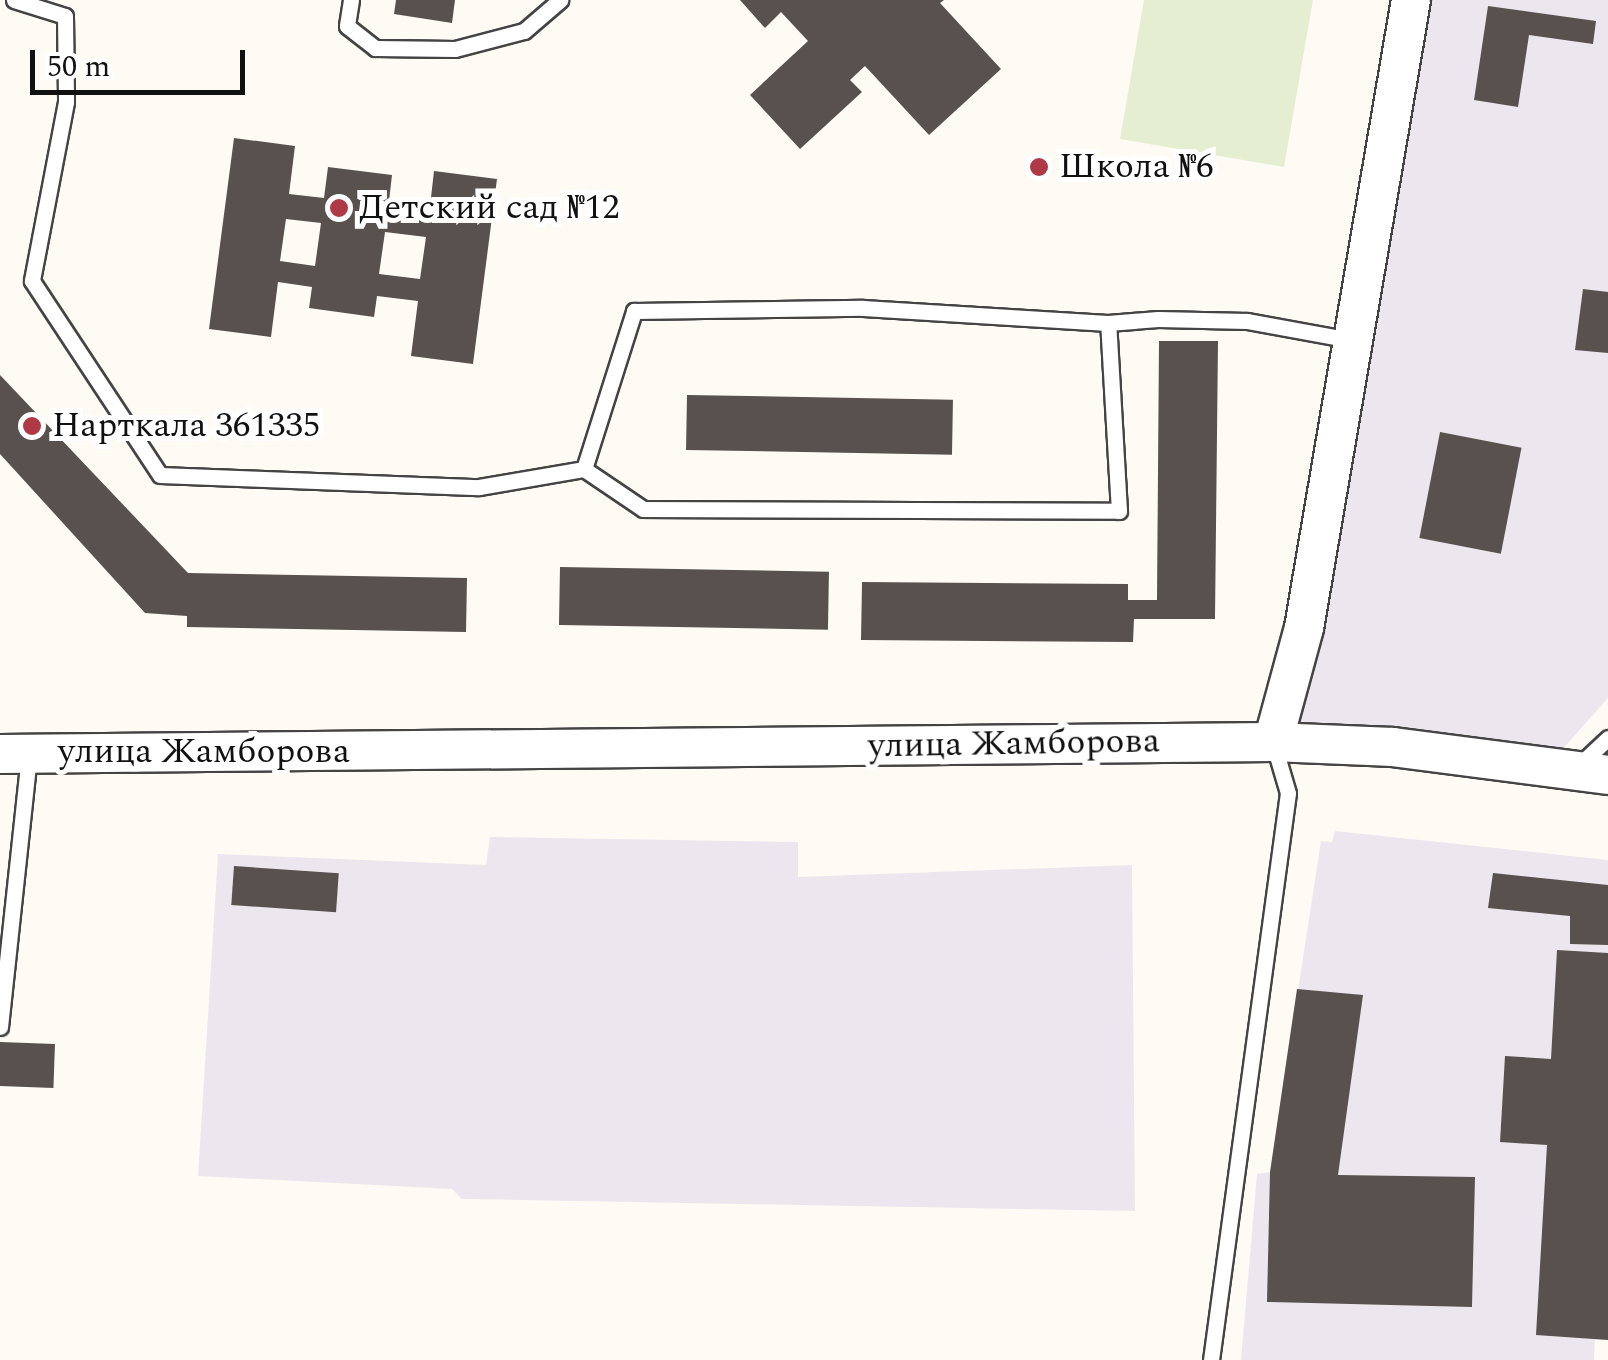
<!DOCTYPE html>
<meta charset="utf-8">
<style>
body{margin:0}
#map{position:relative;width:1608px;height:1360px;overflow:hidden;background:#fefbf5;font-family:Spectral,serif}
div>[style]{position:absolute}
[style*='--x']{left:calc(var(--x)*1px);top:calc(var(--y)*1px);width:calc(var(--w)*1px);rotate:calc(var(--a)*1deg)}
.industrial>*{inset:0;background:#ece7ee}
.pitch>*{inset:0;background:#e6eed2}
.building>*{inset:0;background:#58514e;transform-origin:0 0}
.roads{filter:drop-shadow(2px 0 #444) drop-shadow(-2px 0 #444) drop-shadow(0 2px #444) drop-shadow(0 -2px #444)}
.service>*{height:15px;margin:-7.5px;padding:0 7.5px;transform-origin:7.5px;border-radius:7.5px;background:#fff}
.tertiary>*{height:38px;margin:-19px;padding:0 19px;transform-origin:19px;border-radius:19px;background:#fff}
.dots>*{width:28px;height:28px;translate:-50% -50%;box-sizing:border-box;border:5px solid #fff;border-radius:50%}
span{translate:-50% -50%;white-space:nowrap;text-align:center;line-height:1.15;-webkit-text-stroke:10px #fff;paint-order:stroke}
.poi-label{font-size:35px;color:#111}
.left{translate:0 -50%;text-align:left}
.street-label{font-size:35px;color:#111}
.scale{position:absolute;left:30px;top:50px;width:215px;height:45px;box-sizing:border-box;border:5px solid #111;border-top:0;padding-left:12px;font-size:30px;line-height:35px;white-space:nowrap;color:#111;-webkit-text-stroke:8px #fff;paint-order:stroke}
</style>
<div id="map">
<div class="industrial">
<i style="clip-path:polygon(1411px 0,1608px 0,1608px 698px,1561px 751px,1273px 742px)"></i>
<i style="clip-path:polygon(1335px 831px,1608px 860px,1608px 1340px,1595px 1339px,1594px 1360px,1241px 1360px,1257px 1174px,1270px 1172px,1321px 841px,1332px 842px)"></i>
<i style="clip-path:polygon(490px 837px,798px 842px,798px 877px,1132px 865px,1135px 1211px,462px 1199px,452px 1189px,198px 1176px,218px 854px,486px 865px)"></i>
</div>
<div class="pitch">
<i style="clip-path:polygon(1144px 0,1313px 0,1284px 167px,1120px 139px)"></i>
</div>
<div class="building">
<i style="clip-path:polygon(396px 0,455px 0,452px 23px,394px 14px)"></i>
<i style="clip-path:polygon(740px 0,944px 0,940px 3px,1001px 69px,929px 135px,865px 66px,850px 80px,862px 92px,800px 149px,750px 95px,808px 41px,781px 12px,765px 28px)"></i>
<i style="clip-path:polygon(1488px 6px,1596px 21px,1593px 44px,1529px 35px,1518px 107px,1474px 100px)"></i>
<i style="clip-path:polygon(evenodd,234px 138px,295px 146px,289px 194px,324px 198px,328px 167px,392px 175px,388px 210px,429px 215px,434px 171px,497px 179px,473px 364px,411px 356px,418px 301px,377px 296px,374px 317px,309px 308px,312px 287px,278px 282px,271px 337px,209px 329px,234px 138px,286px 219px,321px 223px,315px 266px,280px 261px,286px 219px,234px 138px,385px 232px,426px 237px,420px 279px,379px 274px,385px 232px)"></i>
<i style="clip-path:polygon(1583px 289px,1608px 292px,1608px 353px,1575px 350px)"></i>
<i style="clip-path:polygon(1159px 341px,1218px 341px,1215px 619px,1134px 619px,1133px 642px,861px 640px,862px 582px,1128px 584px,1128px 600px,1157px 600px)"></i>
<i style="clip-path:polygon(0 375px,188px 573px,467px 578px,466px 632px,187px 627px,187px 616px,145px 613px,0 454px)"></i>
<i style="left:687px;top:395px;width:266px;height:55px;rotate:1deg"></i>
<i style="left:1440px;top:432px;width:83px;height:108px;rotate:11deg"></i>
<i style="left:560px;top:567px;width:269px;height:58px;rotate:1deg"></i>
<i style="left:234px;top:866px;width:105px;height:39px;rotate:4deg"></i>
<i style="clip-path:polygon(1493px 873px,1608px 885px,1608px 945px,1570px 944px,1570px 916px,1488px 908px)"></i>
<i style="clip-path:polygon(1557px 950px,1608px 953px,1608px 1340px,1536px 1335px,1547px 1145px,1500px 1142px,1505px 1056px,1551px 1059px)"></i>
<i style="clip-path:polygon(1297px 989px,1363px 995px,1338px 1175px,1475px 1177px,1472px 1307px,1267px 1302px,1270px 1172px)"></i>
<i style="left:0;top:1042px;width:55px;height:44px;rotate:2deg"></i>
</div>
<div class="roads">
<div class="service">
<i style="--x:14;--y:0;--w:53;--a:17.4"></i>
<i style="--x:65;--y:16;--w:86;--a:89.3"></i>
<i style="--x:66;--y:102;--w:182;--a:100.8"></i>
<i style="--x:32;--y:281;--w:232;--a:56.6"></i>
<i style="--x:160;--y:475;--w:319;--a:2.2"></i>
<i style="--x:479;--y:487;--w:107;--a:-9.7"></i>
<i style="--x:584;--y:469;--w:166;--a:-72.4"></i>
<i style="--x:634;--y:311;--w:229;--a:-0.8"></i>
<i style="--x:863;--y:308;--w:245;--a:3.5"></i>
<i style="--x:1108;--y:323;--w:50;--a:-4.6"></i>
<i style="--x:1158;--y:319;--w:89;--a:1.3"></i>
<i style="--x:1247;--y:321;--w:106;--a:10.4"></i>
<i style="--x:351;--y:0;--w:26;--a:99"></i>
<i style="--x:347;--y:26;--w:36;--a:38"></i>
<i style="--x:375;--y:48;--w:80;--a:0.7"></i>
<i style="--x:455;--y:49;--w:71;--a:-14.6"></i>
<i style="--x:524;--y:31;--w:48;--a:-40.7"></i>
<i style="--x:584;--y:469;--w:71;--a:34.1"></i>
<i style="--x:643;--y:509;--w:476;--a:0.2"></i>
<i style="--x:1119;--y:511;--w:188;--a:-93.3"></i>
<i style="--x:1578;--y:766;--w:41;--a:-43"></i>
<i style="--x:0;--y:1027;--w:275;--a:-83.9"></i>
<i style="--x:1211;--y:1360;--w:572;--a:-82.27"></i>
<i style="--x:1288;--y:793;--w:53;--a:-106.4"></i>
</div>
<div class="tertiary">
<i style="--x:1273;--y:742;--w:118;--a:-74.8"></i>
<i style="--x:1304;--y:628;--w:637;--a:-80.33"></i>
<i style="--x:0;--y:754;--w:1273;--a:-0.54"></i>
<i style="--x:1273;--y:742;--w:120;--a:2.4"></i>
<i style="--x:1393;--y:747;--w:217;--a:7.4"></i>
</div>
</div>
<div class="dots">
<i style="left:1039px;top:167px;background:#b03947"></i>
<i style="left:339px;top:208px;background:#b03947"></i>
<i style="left:32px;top:426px;background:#b03947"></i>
</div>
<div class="poi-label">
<span class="left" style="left:1059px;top:167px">Школа №6</span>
<span class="left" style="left:359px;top:208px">Детский сад №12</span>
<span class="left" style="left:52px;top:426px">Нарткала 361335</span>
</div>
<div class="street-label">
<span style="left:1014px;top:744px;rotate:-1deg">улица Жамборова</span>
<span style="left:204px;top:752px">улица Жамборова</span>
</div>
<div class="scale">50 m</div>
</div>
